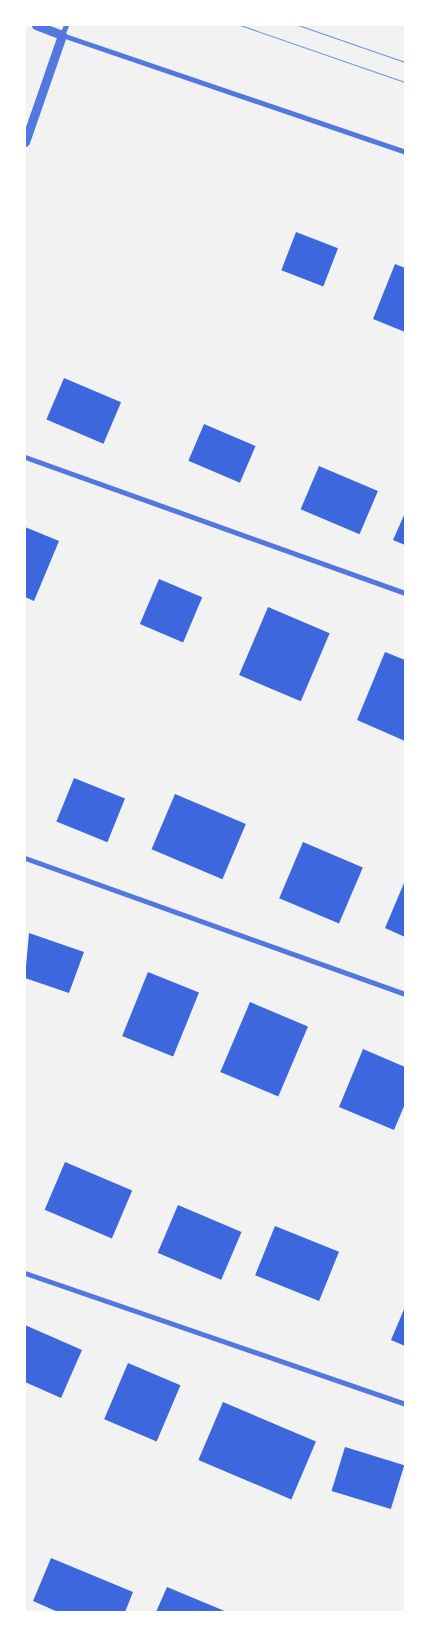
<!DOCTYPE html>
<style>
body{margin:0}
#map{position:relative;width:430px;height:1637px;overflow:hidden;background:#f2f2f2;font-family:"Roboto Condensed",sans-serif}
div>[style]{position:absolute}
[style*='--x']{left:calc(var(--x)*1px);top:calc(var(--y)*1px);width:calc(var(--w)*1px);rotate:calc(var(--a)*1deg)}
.building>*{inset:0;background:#3d67dc;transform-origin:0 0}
.minor>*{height:5px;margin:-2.5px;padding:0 2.5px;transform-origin:2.5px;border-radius:2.5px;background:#5277de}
.tertiary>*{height:9px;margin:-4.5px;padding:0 4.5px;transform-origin:4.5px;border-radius:4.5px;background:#5277de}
.tram>*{height:1px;margin:-0.5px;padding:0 0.5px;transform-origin:0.5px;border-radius:0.5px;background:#7290e2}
span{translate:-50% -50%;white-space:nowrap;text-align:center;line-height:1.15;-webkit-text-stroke:4px #fff;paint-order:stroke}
.frame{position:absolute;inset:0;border:26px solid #fff;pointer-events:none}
</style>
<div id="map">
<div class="building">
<i style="left:296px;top:232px;width:45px;height:41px;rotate:21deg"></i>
<i style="clip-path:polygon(395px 264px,405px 268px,405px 332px,373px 319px)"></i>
<i style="left:64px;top:378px;width:62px;height:45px;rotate:23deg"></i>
<i style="left:204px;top:424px;width:56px;height:40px;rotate:23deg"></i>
<i style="left:319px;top:466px;width:64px;height:47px;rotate:23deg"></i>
<i style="clip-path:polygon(405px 513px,405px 545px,393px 540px)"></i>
<i style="clip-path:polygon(25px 527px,59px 541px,34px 601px,25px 597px)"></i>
<i style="left:159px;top:579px;width:47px;height:49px;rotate:23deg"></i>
<i style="left:268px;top:607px;width:67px;height:74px;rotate:23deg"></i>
<i style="clip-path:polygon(385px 652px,405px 660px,405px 741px,357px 720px)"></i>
<i style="left:74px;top:778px;width:55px;height:47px;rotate:22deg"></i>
<i style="left:175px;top:794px;width:77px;height:60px;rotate:23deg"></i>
<i style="left:303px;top:842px;width:65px;height:61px;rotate:23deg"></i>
<i style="clip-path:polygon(404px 883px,405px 884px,405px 937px,385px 928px)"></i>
<i style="clip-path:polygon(29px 933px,84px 952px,69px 993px,25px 978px)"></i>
<i style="left:148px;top:972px;width:55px;height:69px;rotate:22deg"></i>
<i style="left:250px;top:1002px;width:63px;height:76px;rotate:23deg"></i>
<i style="clip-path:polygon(363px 1049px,405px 1067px,405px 1104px,394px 1130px,339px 1107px)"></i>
<i style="left:65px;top:1162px;width:73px;height:52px;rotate:23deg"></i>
<i style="left:178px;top:1205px;width:69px;height:52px;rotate:23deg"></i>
<i style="left:275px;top:1226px;width:69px;height:53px;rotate:22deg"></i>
<i style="clip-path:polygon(405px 1307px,405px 1346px,391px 1340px)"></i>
<i style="clip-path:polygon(25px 1325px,82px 1350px,61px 1398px,25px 1382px)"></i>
<i style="left:128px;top:1363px;width:57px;height:61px;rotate:23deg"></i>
<i style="left:223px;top:1402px;width:101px;height:63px;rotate:23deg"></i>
<i style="left:345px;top:1447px;width:62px;height:46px;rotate:17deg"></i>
<i style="clip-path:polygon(51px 1558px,133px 1592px,125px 1612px,58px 1612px,33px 1601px)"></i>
<i style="clip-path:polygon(167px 1587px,227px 1612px,156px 1612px)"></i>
</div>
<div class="minor">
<i style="--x:66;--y:25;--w:11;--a:112"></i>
<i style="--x:62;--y:35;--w:362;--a:18.8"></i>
<i style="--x:25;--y:457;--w:404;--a:19.7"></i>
<i style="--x:25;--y:858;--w:404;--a:19.7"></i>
<i style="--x:25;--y:1273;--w:402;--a:19"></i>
</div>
<div class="tertiary">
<i style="--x:25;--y:142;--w:113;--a:-70.9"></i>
<i style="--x:62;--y:35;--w:28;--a:-159"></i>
</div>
<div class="tram">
<i style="--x:240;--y:25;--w:175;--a:19.1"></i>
<i style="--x:298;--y:25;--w:113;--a:19.1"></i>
</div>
<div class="frame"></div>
</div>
